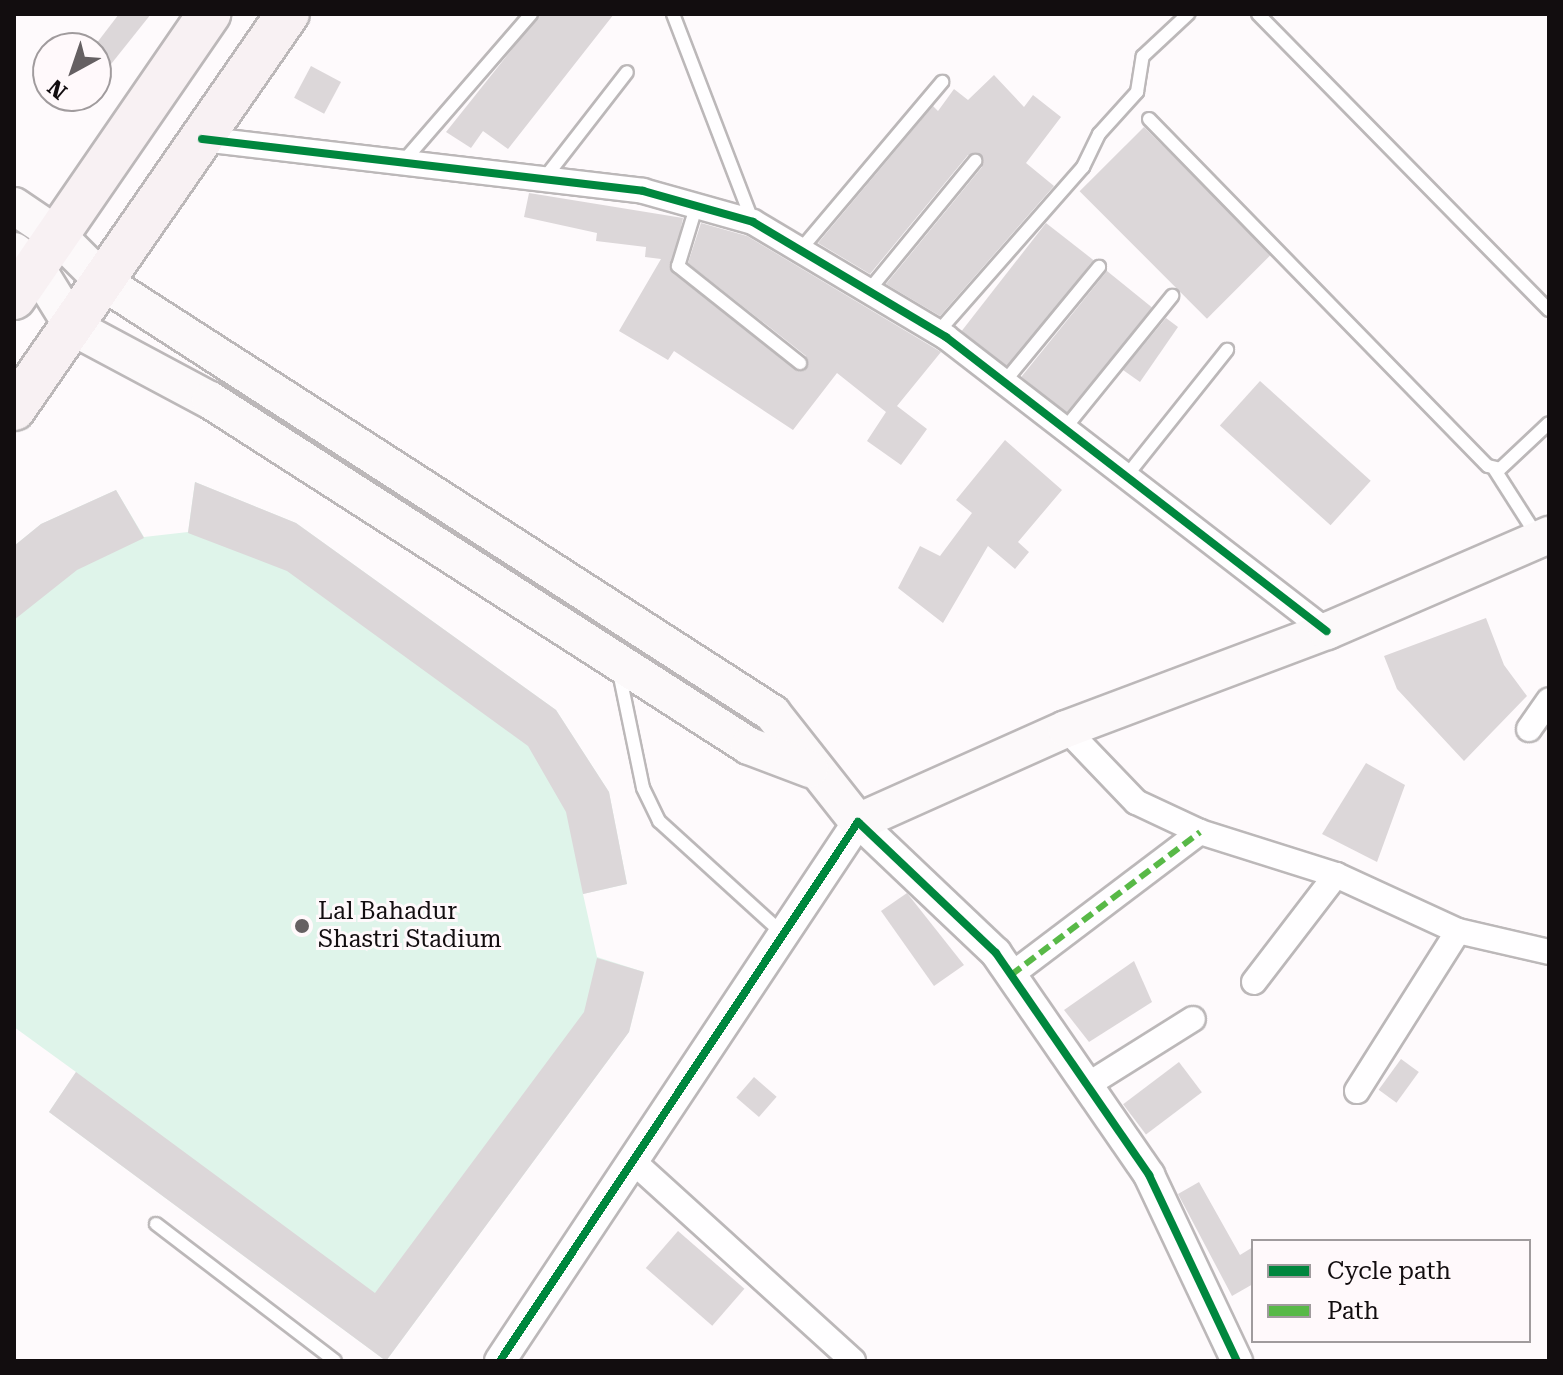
<!DOCTYPE html>
<style>
body{margin:0}
#map{position:relative;width:1563px;height:1375px;overflow:hidden;background:#fefafc;font-family:"Roboto Serif",serif}
div>[style]{position:absolute}
[style*='--x']{left:calc(var(--x)*1px);top:calc(var(--y)*1px);width:calc(var(--w)*1px);rotate:calc(var(--a)*1deg)}
.green>*{inset:0;background:#dff4ea}
.building>*{inset:0;background:#dcd7d9;transform-origin:0 0}
.roads{filter:drop-shadow(2px 0 #bcb8b9) drop-shadow(-2px 0 #bcb8b9) drop-shadow(0 2px #bcb8b9) drop-shadow(0 -2px #bcb8b9)}
.service>*{height:12px;margin:-6px;padding:0 6px;transform-origin:6px;border-radius:6px;background:#fffeff}
.minor>*{height:24px;margin:-12px;padding:0 12px;transform-origin:12px;border-radius:12px;background:#fffeff}
.tertiary>*{height:30px;margin:-15px;padding:0 15px;transform-origin:15px;border-radius:15px;background:#fffeff}
.secondary>*{height:36px;margin:-18px;padding:0 18px;transform-origin:18px;border-radius:18px;background:#fcf9fa}
.trunk>*{height:42px;margin:-21px;padding:0 21px;transform-origin:21px;border-radius:21px;background:#f8f1f3}
.quiet>*{height:6px;margin-top:-3px;transform-origin:0;background:repeating-linear-gradient(90deg,#58b947 0 12px,transparent 0 18px)}
.cycleway>*{height:8px;margin:-4px;padding:0 4px;transform-origin:4px;border-radius:4px;background:#00873e}
.dots>*{width:22px;height:22px;translate:-50% -50%;box-sizing:border-box;border:4px solid #fff9fb;border-radius:50%}
span{translate:-50% -50%;white-space:nowrap;text-align:center;line-height:1.15;-webkit-text-stroke:6px #fff9fb;paint-order:stroke}
.poi-label{font-size:24px;color:#120d0f}
.left{translate:0 -50%;text-align:left}
.frame{position:absolute;inset:0;border:16px solid #120d0f;pointer-events:none}
.legend{position:absolute;left:1251px;top:1239px;width:280px;height:104px;box-sizing:border-box;background:#fff9fb;border:2px solid #a09b9d;margin:0;padding:10px 14px;list-style:none;font-size:24px;color:#120d0f}
.legend li{display:flex;align-items:center;gap:16px;height:40px}
.legend b{width:40px;border:2px solid #a09b9d}
.north{position:absolute;left:32px;top:32px;width:80px;height:80px;box-sizing:border-box;background:#fff9fb;border:2px solid #a09b9d;border-radius:50%;rotate:220deg;font-size:22px;font-weight:700;line-height:32px;text-align:center;color:#120d0f}
.north::after{content:'';display:block;margin:auto;width:28px;height:36px;background:#656062;clip-path:polygon(50% 0,100% 100%,50% 72%,0 100%)}
</style>
<div id="map">
<div class="green">
<i style="clip-path:polygon(195px 482px,296px 523px,556px 710px,609px 792px,627px 884px,583px 894px,597px 957px,644px 972px,629px 1032px,386px 1361px,49px 1112px,76px 1072px,14px 1027px,14px 546px,41px 524px,116px 490px,144px 537px,188px 532px)"></i>
</div>
<div class="building">
<i style="clip-path:polygon(119px 14px,151px 14px,96px 83px,96px 44px)"></i>
<i style="clip-path:polygon(540px 14px,614px 14px,508px 149px,483px 131px,471px 148px,446px 132px)"></i>
<i style="left:311px;top:66px;width:34px;height:36px;rotate:28deg"></i>
<i style="clip-path:polygon(994px 75px,1024px 107px,1033px 95px,1061px 117px,1026px 163px,1054px 186px,940px 316px,886px 284px,982px 167px,980px 154px,968px 155px,870px 274px,818px 243px,933px 106px,938px 111px,954px 89px,968px 100px)"></i>
<i style="left:1144px;top:127px;width:180px;height:91px;rotate:45deg"></i>
<i style="clip-path:polygon(529px 193px,683px 218px,672px 272px,804px 371px,806px 356px,688px 263px,701px 223px,747px 236px,941px 352px,897px 406px,927px 429px,901px 465px,867px 441px,886px 412px,837px 373px,793px 430px,674px 351px,668px 360px,619px 331px,661px 259px,645px 257px,646px 247px,596px 241px,597px 233px,524px 217px)"></i>
<i style="left:1046px;top:223px;width:60px;height:137px;rotate:38deg"></i>
<i style="left:1107px;top:271px;width:58px;height:136px;rotate:39deg"></i>
<i style="clip-path:polygon(1166px 318px,1178px 327px,1140px 382px,1123px 370px)"></i>
<i style="left:1260px;top:381px;width:149px;height:60px;rotate:42deg"></i>
<i style="clip-path:polygon(1005px 440px,1062px 490px,1018px 542px,1029px 552px,1015px 569px,988px 546px,943px 623px,898px 588px,920px 546px,940px 556px,972px 513px,956px 500px)"></i>
<i style="clip-path:polygon(195px 482px,296px 523px,556px 710px,609px 792px,627px 884px,583px 894px,566px 812px,528px 746px,287px 571px,188px 533px)"></i>
<i style="clip-path:polygon(116px 490px,144px 538px,77px 570px,14px 620px,14px 546px,41px 524px)"></i>
<i style="clip-path:polygon(1486px 618px,1504px 665px,1527px 696px,1464px 761px,1397px 689px,1384px 656px)"></i>
<i style="clip-path:polygon(1366px 763px,1405px 785px,1377px 862px,1322px 834px)"></i>
<i style="clip-path:polygon(907px 893px,964px 965px,934px 986px,881px 911px)"></i>
<i style="clip-path:polygon(597px 958px,644px 972px,629px 1032px,386px 1361px,49px 1112px,76px 1072px,375px 1293px,584px 1012px)"></i>
<i style="clip-path:polygon(1134px 961px,1152px 1002px,1089px 1042px,1064px 1010px)"></i>
<i style="left:1401px;top:1059px;width:22px;height:38px;rotate:36deg"></i>
<i style="left:1179px;top:1062px;width:38px;height:70px;rotate:53deg"></i>
<i style="left:754px;top:1077px;width:30px;height:27px;rotate:41deg"></i>
<i style="clip-path:polygon(1199px 1182px,1240px 1255px,1253px 1247px,1253px 1284px,1232px 1296px,1178px 1194px)"></i>
<i style="left:678px;top:1231px;width:88px;height:49px;rotate:41deg"></i>
</div>
<div class="roads">
<div class="service">
<i style="--x:673;--y:14;--w:223;--a:69"></i>
<i style="--x:1258;--y:14;--w:415;--a:45.5"></i>
<i style="--x:1149;--y:119;--w:485;--a:45.7"></i>
<i style="--x:1488;--y:466;--w:12;--a:14"></i>
<i style="--x:1500;--y:469;--w:67;--a:-43.2"></i>
<i style="--x:402;--y:163;--w:197;--a:-49.1"></i>
<i style="--x:544;--y:179;--w:135;--a:-52.2"></i>
<i style="--x:697;--y:204;--w:65;--a:107"></i>
<i style="--x:678;--y:266;--w:156;--a:38.5"></i>
<i style="--x:801;--y:249;--w:219;--a:-49.8"></i>
<i style="--x:870;--y:289;--w:166;--a:-50.6"></i>
<i style="--x:938;--y:332;--w:220;--a:-48.7"></i>
<i style="--x:1083;--y:167;--w:37;--a:-64"></i>
<i style="--x:1099;--y:134;--w:57;--a:-47.9"></i>
<i style="--x:1137;--y:92;--w:36;--a:-81"></i>
<i style="--x:1143;--y:56;--w:62;--a:-43"></i>
<i style="--x:1005;--y:381;--w:148;--a:-50.5"></i>
<i style="--x:1066;--y:427;--w:169;--a:-51"></i>
<i style="--x:1495;--y:470;--w:78;--a:57.5"></i>
<i style="--x:1128;--y:474;--w:159;--a:-51.4"></i>
<i style="--x:619;--y:672;--w:118;--a:78.3"></i>
<i style="--x:643;--y:788;--w:37;--a:64"></i>
<i style="--x:659;--y:821;--w:166;--a:42.3"></i>
<i style="--x:156;--y:1224;--w:225;--a:37.4"></i>
</div>
<div class="minor">
<i style="--x:202;--y:139;--w:444;--a:6.7"></i>
<i style="--x:643;--y:191;--w:114;--a:15.7"></i>
<i style="--x:753;--y:222;--w:225;--a:30.8"></i>
<i style="--x:946;--y:337;--w:481;--a:37.7"></i>
<i style="--x:1066;--y:729;--w:101;--a:46.2"></i>
<i style="--x:1136;--y:802;--w:71;--a:25.1"></i>
<i style="--x:1200;--y:832;--w:143;--a:17.5"></i>
<i style="--x:1336;--y:875;--w:134;--a:24.7"></i>
<i style="--x:1458;--y:931;--w:93;--a:13"></i>
<i style="--x:1529;--y:729;--w:35;--a:-55"></i>
<i style="--x:1011;--y:975;--w:237;--a:-37.1"></i>
<i style="--x:1254;--y:982;--w:135;--a:-52.5"></i>
<i style="--x:1086;--y:1086;--w:126;--a:-32.1"></i>
<i style="--x:1357;--y:1091;--w:189;--a:-57.7"></i>
<i style="--x:636;--y:1164;--w:293;--a:42.2"></i>
</div>
<div class="tertiary">
<i style="--x:500;--y:1361;--w:647;--a:-56.41"></i>
<i style="--x:858;--y:822;--w:190;--a:43.5"></i>
<i style="--x:996;--y:953;--w:270;--a:55.4"></i>
<i style="--x:1149;--y:1175;--w:206;--a:64.7"></i>
</div>
<div class="secondary">
<i style="--x:14;--y:206;--w:52;--a:34"></i>
<i style="--x:57;--y:235;--w:68;--a:45"></i>
<i style="--x:105;--y:283;--w:794;--a:32.81"></i>
<i style="--x:772;--y:713;--w:139;--a:51.7"></i>
<i style="--x:858;--y:822;--w:228;--a:-24.1"></i>
<i style="--x:1066;--y:729;--w:279;--a:-20.6"></i>
<i style="--x:1327;--y:631;--w:242;--a:-23.4"></i>
<i style="--x:14;--y:251;--w:27;--a:36"></i>
<i style="--x:36;--y:267;--w:70;--a:58.3"></i>
<i style="--x:73;--y:327;--w:155;--a:28.1"></i>
<i style="--x:210;--y:400;--w:640;--a:32.7"></i>
<i style="--x:749;--y:746;--w:65;--a:20.7"></i>
</div>
<div class="trunk">
<i style="--x:14;--y:298;--w:345;--a:-55.5"></i>
<i style="--x:14;--y:409;--w:481;--a:-55.3"></i>
</div>
</div>
<div class="quiet">
<i style="--x:1011;--y:975;--w:237;--a:-37.1"></i>
</div>
<div class="cycleway">
<i style="--x:202;--y:139;--w:444;--a:6.7"></i>
<i style="--x:643;--y:191;--w:114;--a:15.7"></i>
<i style="--x:753;--y:222;--w:225;--a:30.8"></i>
<i style="--x:946;--y:337;--w:481;--a:37.7"></i>
<i style="--x:500;--y:1361;--w:647;--a:-56.41"></i>
<i style="--x:858;--y:822;--w:190;--a:43.5"></i>
<i style="--x:996;--y:953;--w:270;--a:55.4"></i>
<i style="--x:1149;--y:1175;--w:206;--a:64.7"></i>
</div>
<div class="dots">
<i style="left:302px;top:926px;background:#656062"></i>
</div>
<div class="poi-label">
<span class="left" style="left:318px;top:926px">Lal Bahadur<br>Shastri Stadium</span>
</div>
<div class="frame"></div>
<ul class="legend">
<li><b style="height:10px;background:#00873e"></b>Cycle path</li>
<li><b style="height:10px;background:#58b947"></b>Path</li>
</ul>
<div class="north">N</div>
</div>
